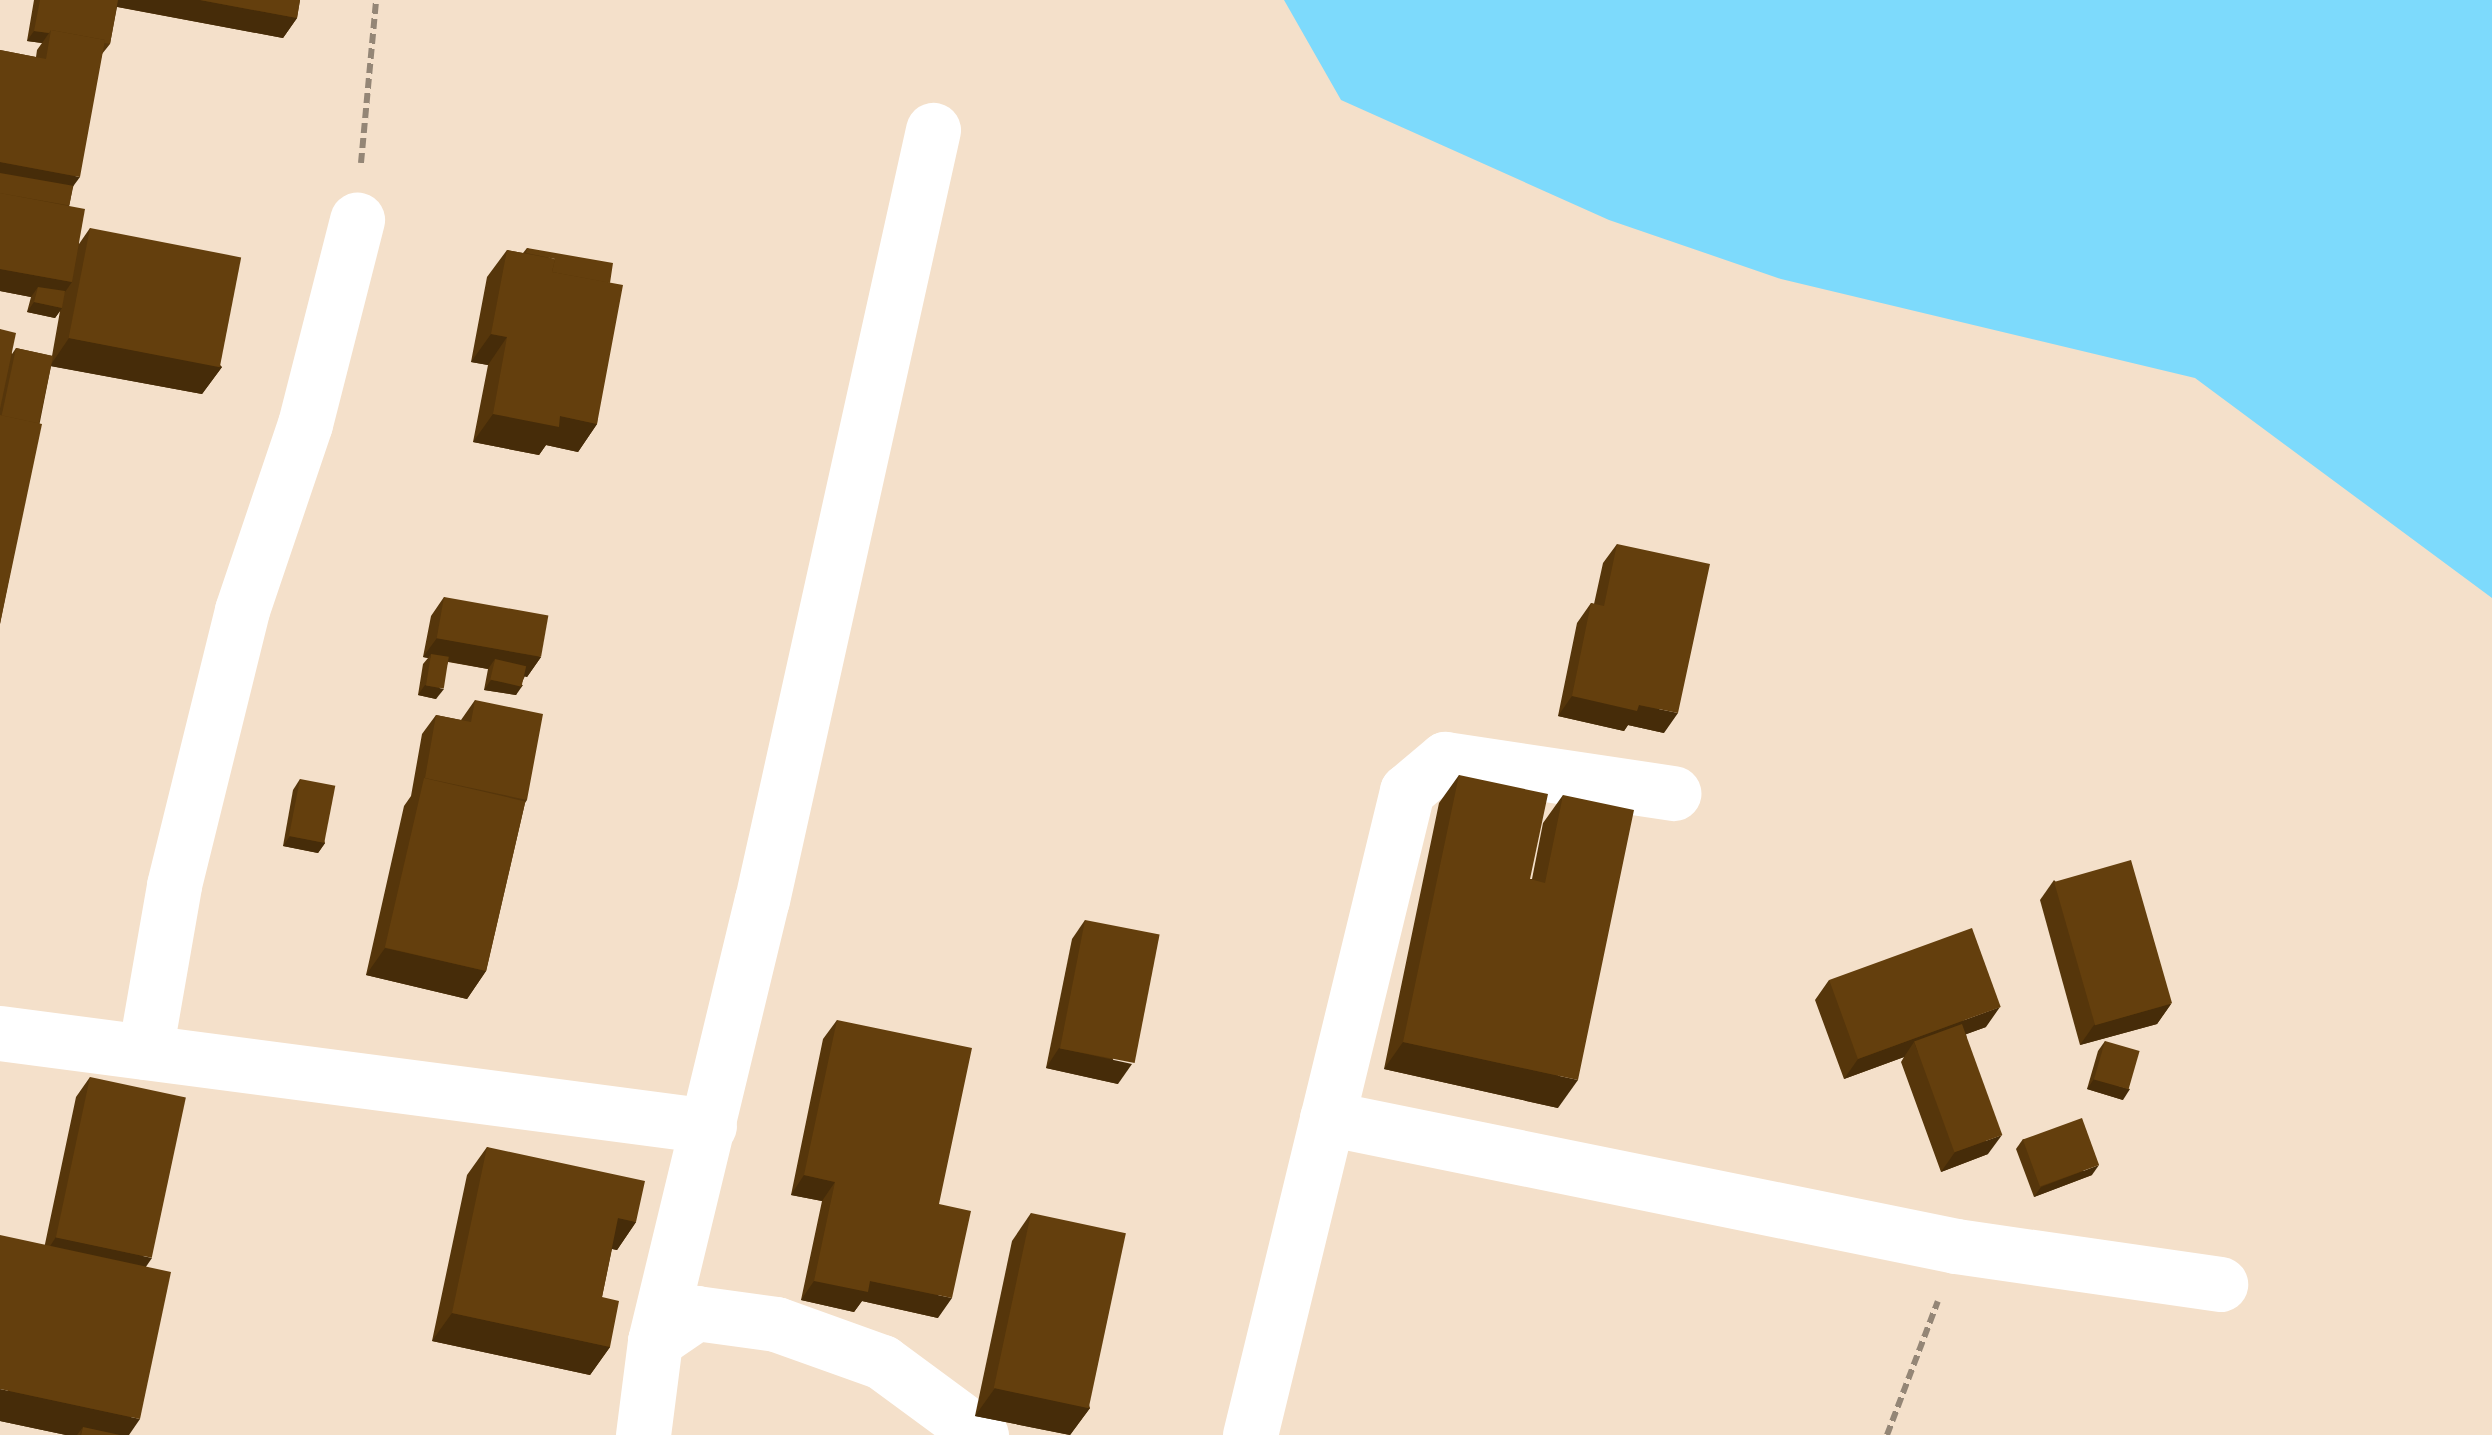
<!DOCTYPE html>
<style>
body{margin:0}
#map{position:relative;width:2492px;height:1435px;overflow:hidden;background:#f4e0ca;font-family:"Fira Sans",sans-serif}
div>[style]{position:absolute}
[style*='--x']{left:calc(var(--x)*1px);top:calc(var(--y)*1px);width:calc(var(--w)*1px);rotate:calc(var(--a)*1deg)}
.water>*{inset:0;background:#7ddafc}
.path>*{height:6px;margin-top:-3px;transform-origin:0;background:repeating-linear-gradient(90deg,#948676 0 10px,transparent 0 15px)}
.street>*{height:55px;margin:-27.5px;padding:0 27.5px;transform-origin:27.5px;border-radius:27.5px;background:#fff}
.wall>*{inset:0;background:#56360b}
.shaded-wall>*{inset:0;background:#462c09}
.building>*{inset:0;background:#643f0d;transform-origin:0 0}
span{translate:-50% -50%;white-space:nowrap;text-align:center;line-height:1.15;-webkit-text-stroke:10px #f4e0ca;paint-order:stroke}
</style>
<div id="map">
<div class="water">
<i style="clip-path:polygon(1284px 0,2492px 0,2492px 598px,2195px 378px,1781px 279px,1609px 220px,1341px 100px)"></i>
</div>
<div class="path">
<i style="--x:361;--y:163;--w:164;--a:-84.7"></i>
<i style="--x:1887;--y:1435;--w:143;--a:-69.2"></i>
</div>
<div class="street">
<i style="--x:0;--y:1033;--w:715;--a:7.47"></i>
<i style="--x:145;--y:1052;--w:169;--a:-80.1"></i>
<i style="--x:174;--y:885;--w:283;--a:-76.1"></i>
<i style="--x:242;--y:610;--w:196;--a:-71.3"></i>
<i style="--x:305;--y:424;--w:211;--a:-75.7"></i>
<i style="--x:1327;--y:1118;--w:642;--a:11.5"></i>
<i style="--x:1956;--y:1246;--w:267;--a:8.2"></i>
<i style="--x:655;--y:1341;--w:50;--a:-34.3"></i>
<i style="--x:696;--y:1313;--w:81;--a:7.8"></i>
<i style="--x:776;--y:1324;--w:113;--a:19.7"></i>
<i style="--x:882;--y:1362;--w:123;--a:36.4"></i>
<i style="--x:643;--y:1435;--w:95;--a:-82.7"></i>
<i style="--x:655;--y:1341;--w:454;--a:-76.4"></i>
<i style="--x:762;--y:900;--w:789;--a:-77.48"></i>
<i style="--x:1250;--y:1435;--w:663;--a:-76.3"></i>
<i style="--x:1407;--y:791;--w:50;--a:-40.1"></i>
<i style="--x:1445;--y:759;--w:231;--a:8.5"></i>
</div>
<div class="wall">
<i style="clip-path:polygon(34px 0,300px 0,297px 18px,283px 38px,117px 7px,110px 44px,102px 54px,69px 206px,79px 244px,90px 228px,222px 367px,202px 394px,51px 366px,0 624px,0 329px,12px 354px,16px 348px,52px 356px,60px 311px,55px 318px,27px 312px,31px 297px,0 291px,0 50px,36px 57px,37px 50px,42px 43px,27px 41px)"></i>
<i style="clip-path:polygon(527px 248px,610px 283px,597px 424px,578px 452px,546px 445px,539px 455px,473px 442px,488px 365px,471px 362px,487px 277px,507px 250px,523px 253px)"></i>
<i style="clip-path:polygon(1617px 544px,1664px 733px,1628px 725px,1624px 731px,1558px 716px,1577px 623px,1591px 603px,1594px 604px,1603px 563px)"></i>
<i style="clip-path:polygon(444px 597px,541px 657px,527px 677px,525px 676px,516px 695px,484px 690px,488px 669px,448px 662px,436px 699px,418px 695px,423px 664px,428px 658px,423px 657px,431px 616px)"></i>
<i style="clip-path:polygon(475px 700px,527px 800px,525px 803px,486px 971px,467px 999px,366px 975px,404px 806px,411px 796px,422px 734px,436px 715px,461px 720px)"></i>
<i style="clip-path:polygon(1459px 775px,1530px 879px,1532px 879px,1543px 823px,1563px 795px,1558px 1108px,1384px 1069px,1439px 803px)"></i>
<i style="clip-path:polygon(300px 779px,325px 843px,318px 853px,283px 846px,293px 790px)"></i>
<i style="clip-path:polygon(2054px 880px,2171px 1004px,2157px 1024px,2080px 1045px,2040px 900px)"></i>
<i style="clip-path:polygon(1085px 920px,1118px 1084px,1046px 1068px,1072px 939px)"></i>
<i style="clip-path:polygon(1829px 980px,1986px 1027px,1966px 1034px,1988px 1154px,1941px 1172px,1901px 1062px,1904px 1057px,1844px 1079px,1815px 1000px)"></i>
<i style="clip-path:polygon(837px 1020px,939px 1204px,938px 1318px,862px 1301px,854px 1312px,801px 1300px,822px 1201px,791px 1195px,823px 1039px)"></i>
<i style="clip-path:polygon(2105px 1041px,2123px 1100px,2087px 1089px,2098px 1051px)"></i>
<i style="clip-path:polygon(90px 1077px,146px 1266px,129px 1435px,66px 1435px,0 1421px,45px 1244px,76px 1097px)"></i>
<i style="clip-path:polygon(2023px 1139px,2092px 1175px,2034px 1197px,2016px 1149px)"></i>
<i style="clip-path:polygon(487px 1147px,636px 1222px,617px 1250px,612px 1249px,602px 1297px,610px 1347px,590px 1375px,432px 1341px,467px 1175px)"></i>
<i style="clip-path:polygon(1031px 1213px,1090px 1408px,1070px 1435px,975px 1416px,1012px 1241px)"></i>
</div>
<div class="shaded-wall">
<i style="clip-path:polygon(117px 0,200px 0,297px 18px,283px 38px,113px 6px)"></i>
<i style="clip-path:polygon(34px 31px,49px 33px,42px 43px,27px 41px)"></i>
<i style="clip-path:polygon(0 162px,80px 177px,66px 196px,0 184px)"></i>
<i style="clip-path:polygon(0 269px,72px 282px,58px 302px,38px 287px,31px 297px,0 291px)"></i>
<i style="clip-path:polygon(34px 302px,62px 308px,55px 318px,27px 312px)"></i>
<i style="clip-path:polygon(491px 334px,507px 337px,488px 365px,471px 362px)"></i>
<i style="clip-path:polygon(69px 338px,222px 367px,202px 394px,50px 366px)"></i>
<i style="clip-path:polygon(493px 414px,560px 416px,597px 424px,578px 452px,546px 445px,539px 455px,473px 442px)"></i>
<i style="clip-path:polygon(437px 638px,541px 657px,527px 677px,493px 670px,495px 659px,488px 669px,430px 658px,431px 654px,428px 658px,423px 657px)"></i>
<i style="clip-path:polygon(491px 680px,523px 685px,516px 695px,484px 690px)"></i>
<i style="clip-path:polygon(425px 685px,444px 689px,436px 699px,418px 695px)"></i>
<i style="clip-path:polygon(1572px 696px,1639px 705px,1678px 713px,1664px 733px,1628px 725px,1624px 731px,1558px 716px)"></i>
<i style="clip-path:polygon(290px 836px,325px 843px,318px 853px,283px 846px)"></i>
<i style="clip-path:polygon(385px 948px,486px 971px,467px 999px,366px 975px)"></i>
<i style="clip-path:polygon(2171px 1004px,2157px 1024px,2080px 1045px,2094px 1025px)"></i>
<i style="clip-path:polygon(2000px 1007px,1986px 1027px,1918px 1052px,1914px 1042px,1904px 1057px,1844px 1079px,1858px 1059px)"></i>
<i style="clip-path:polygon(1403px 1042px,1578px 1080px,1558px 1108px,1384px 1069px)"></i>
<i style="clip-path:polygon(1059px 1048px,1132px 1064px,1118px 1084px,1046px 1068px)"></i>
<i style="clip-path:polygon(2094px 1079px,2130px 1089px,2123px 1100px,2087px 1089px)"></i>
<i style="clip-path:polygon(2002px 1135px,1988px 1154px,1941px 1172px,1955px 1152px)"></i>
<i style="clip-path:polygon(2099px 1165px,2092px 1175px,2034px 1197px,2041px 1187px)"></i>
<i style="clip-path:polygon(804px 1175px,835px 1182px,822px 1201px,791px 1195px)"></i>
<i style="clip-path:polygon(618px 1218px,636px 1222px,617px 1250px,598px 1246px)"></i>
<i style="clip-path:polygon(56px 1237px,152px 1258px,139px 1277px,43px 1257px)"></i>
<i style="clip-path:polygon(814px 1281px,870px 1281px,952px 1298px,938px 1318px,862px 1301px,854px 1312px,801px 1300px)"></i>
<i style="clip-path:polygon(452px 1313px,610px 1347px,590px 1375px,432px 1341px)"></i>
<i style="clip-path:polygon(995px 1388px,1090px 1408px,1070px 1435px,975px 1416px)"></i>
<i style="clip-path:polygon(0 1389px,140px 1419px,129px 1435px,81px 1435px,83px 1427px,77px 1435px,66px 1435px,0 1421px)"></i>
</div>
<div class="building">
<i style="clip-path:polygon(40px 0,118px 0,110px 44px,104px 43px,105px 40px,51px 30px,49px 33px,34px 31px)"></i>
<i style="clip-path:polygon(200px 0,300px 0,297px 18px)"></i>
<i style="clip-path:polygon(51px 30px,105px 40px,80px 177px,0 162px,0 50px,46px 59px)"></i>
<i style="left:0;top:173px;width:74px;height:20px;rotate:10deg"></i>
<i style="clip-path:polygon(0 193px,85px 209px,72px 282px,0 269px)"></i>
<i style="left:90px;top:228px;width:154px;height:112px;rotate:11deg"></i>
<i style="clip-path:polygon(527px 248px,613px 263px,610px 283px,552px 272px,555px 259px,526px 253px)"></i>
<i style="clip-path:polygon(507px 250px,555px 259px,552px 272px,623px 285px,597px 424px,560px 416px,559px 427px,493px 414px,507px 337px,491px 334px)"></i>
<i style="clip-path:polygon(38px 287px,65px 291px,62px 308px,34px 302px)"></i>
<i style="clip-path:polygon(0 329px,16px 333px,0 409px)"></i>
<i style="left:16px;top:348px;width:38px;height:69px;rotate:12deg"></i>
<i style="clip-path:polygon(0 415px,42px 424px,0 624px)"></i>
<i style="clip-path:polygon(1617px 544px,1710px 564px,1678px 713px,1639px 705px,1637px 711px,1572px 696px,1591px 603px,1604px 606px)"></i>
<i style="left:444px;top:597px;width:106px;height:42px;rotate:10deg"></i>
<i style="left:431px;top:654px;width:18px;height:32px;rotate:9deg"></i>
<i style="left:495px;top:659px;width:32px;height:21px;rotate:13deg"></i>
<i style="clip-path:polygon(475px 700px,543px 714px,527px 800px,425px 778px,436px 715px,471px 722px)"></i>
<i style="clip-path:polygon(1459px 775px,1548px 794px,1530px 879px,1545px 883px,1563px 795px,1634px 810px,1578px 1080px,1403px 1042px)"></i>
<i style="left:424px;top:778px;width:104px;height:174px;rotate:13deg"></i>
<i style="left:300px;top:779px;width:36px;height:58px;rotate:11deg"></i>
<i style="left:2131px;top:860px;width:149px;height:80px;rotate:74deg"></i>
<i style="left:1085px;top:920px;width:76px;height:131px;rotate:11deg"></i>
<i style="left:1972px;top:928px;width:84px;height:152px;rotate:70deg"></i>
<i style="clip-path:polygon(837px 1020px,972px 1048px,939px 1204px,971px 1211px,952px 1298px,870px 1281px,868px 1292px,814px 1281px,835px 1182px,804px 1175px)"></i>
<i style="left:1962px;top:1024px;width:118px;height:51px;rotate:70deg"></i>
<i style="left:2105px;top:1041px;width:36px;height:40px;rotate:16deg"></i>
<i style="left:90px;top:1077px;width:98px;height:164px;rotate:12deg"></i>
<i style="left:2082px;top:1118px;width:50px;height:63px;rotate:70deg"></i>
<i style="clip-path:polygon(487px 1147px,645px 1181px,636px 1222px,618px 1218px,602px 1297px,619px 1301px,610px 1347px,452px 1313px)"></i>
<i style="left:1031px;top:1213px;width:97px;height:179px;rotate:12deg"></i>
<i style="clip-path:polygon(0 1235px,171px 1272px,140px 1419px,0 1389px)"></i>
<i style="clip-path:polygon(83px 1427px,120px 1435px,81px 1435px)"></i>
</div>
</div>
